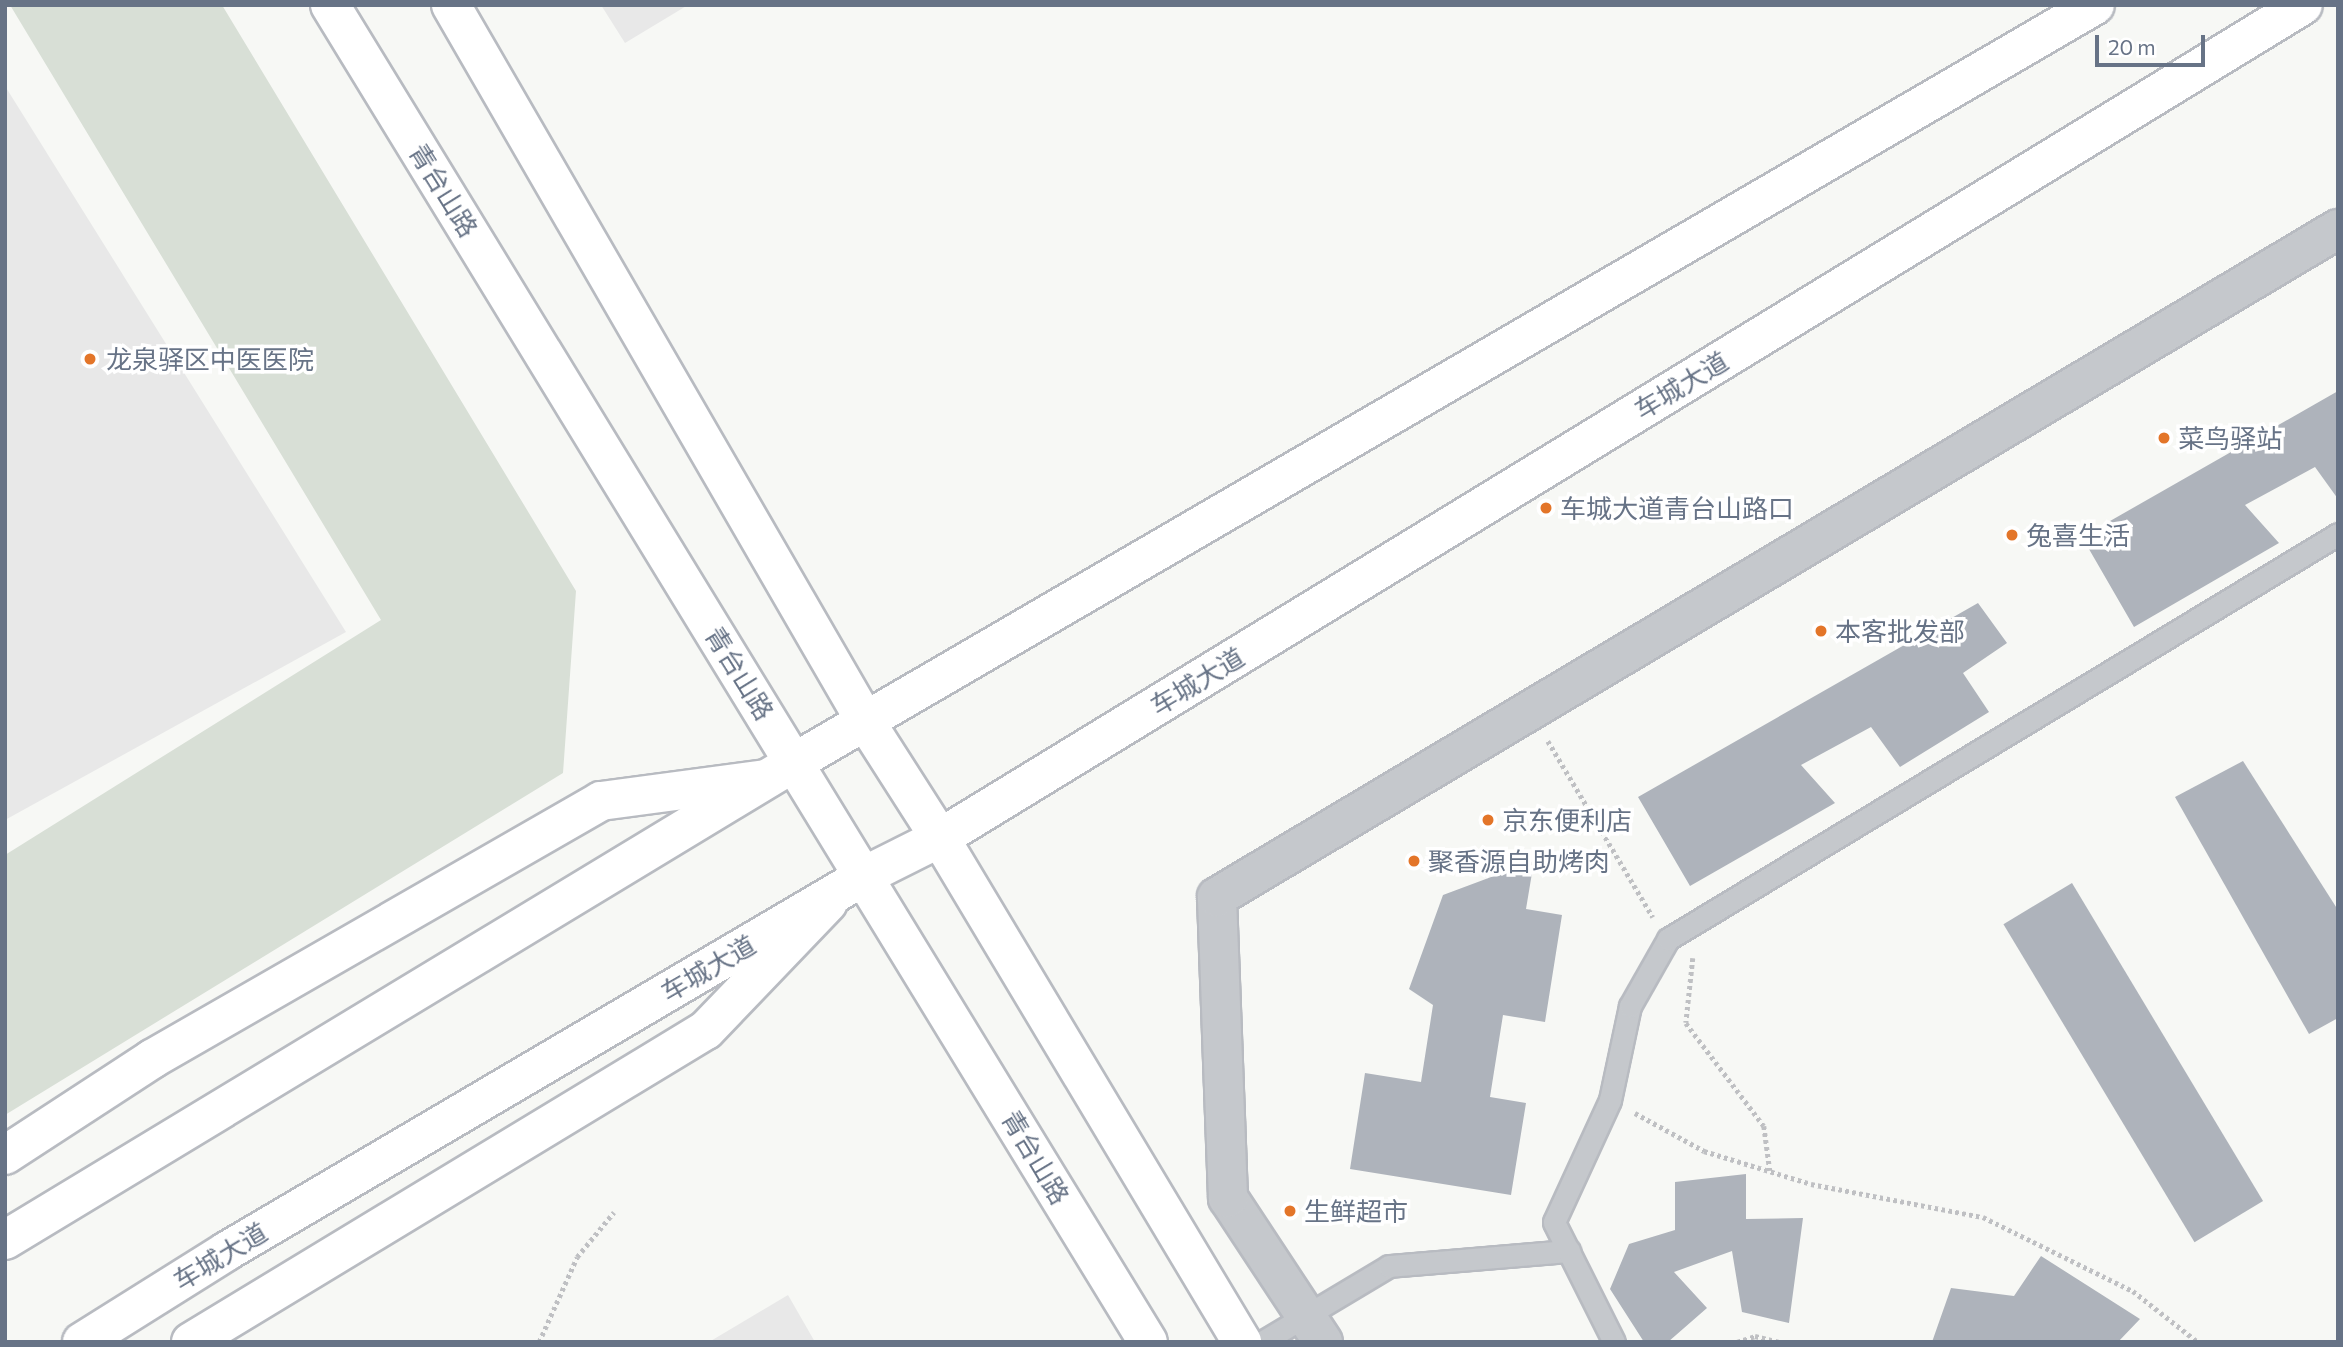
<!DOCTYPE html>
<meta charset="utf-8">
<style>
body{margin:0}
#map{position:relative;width:2343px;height:1347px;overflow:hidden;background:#f7f8f5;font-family:Commissioner,"Noto Sans SC",sans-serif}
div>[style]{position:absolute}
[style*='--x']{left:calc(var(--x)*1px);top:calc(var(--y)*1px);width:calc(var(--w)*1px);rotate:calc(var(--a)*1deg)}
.built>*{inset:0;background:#e8e8e8}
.green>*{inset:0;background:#d8dfd6}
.building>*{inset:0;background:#aeb3bb;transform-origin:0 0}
.path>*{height:4.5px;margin-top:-2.25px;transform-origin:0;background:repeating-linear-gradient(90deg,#bfc0c3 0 3.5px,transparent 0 7px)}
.roads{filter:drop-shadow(2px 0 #b8bbc1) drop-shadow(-2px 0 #b8bbc1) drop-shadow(0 2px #b8bbc1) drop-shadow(0 -2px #b8bbc1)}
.lane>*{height:21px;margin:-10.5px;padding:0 10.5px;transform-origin:10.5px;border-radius:10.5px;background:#c5c8cc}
.street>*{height:38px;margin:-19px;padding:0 19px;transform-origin:19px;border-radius:19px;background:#c5c8cc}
.secondary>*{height:38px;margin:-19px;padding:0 19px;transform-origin:19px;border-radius:19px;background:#fff}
.highway>*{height:38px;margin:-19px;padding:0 19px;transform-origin:19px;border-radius:19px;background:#fff}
.dots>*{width:19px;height:19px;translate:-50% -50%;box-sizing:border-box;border:4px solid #fff;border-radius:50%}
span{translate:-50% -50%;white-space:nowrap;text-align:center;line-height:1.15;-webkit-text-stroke:7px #fff;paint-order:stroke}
.street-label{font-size:26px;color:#677386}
.poi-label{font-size:26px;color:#677386}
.left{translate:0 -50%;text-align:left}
.frame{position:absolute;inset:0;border:7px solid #677386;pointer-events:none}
.scale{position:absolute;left:2095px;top:35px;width:110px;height:32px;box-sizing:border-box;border:4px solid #677386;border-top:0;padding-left:9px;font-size:21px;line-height:24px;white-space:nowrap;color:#677386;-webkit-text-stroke:5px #fff;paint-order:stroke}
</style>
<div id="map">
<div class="built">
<i style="clip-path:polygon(601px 5px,688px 5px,625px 43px)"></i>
<i style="clip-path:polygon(5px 86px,346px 632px,5px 820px)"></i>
<i style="clip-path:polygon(788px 1295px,815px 1342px,709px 1342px)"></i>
</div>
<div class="green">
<i style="clip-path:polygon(10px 5px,222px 5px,576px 591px,563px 773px,5px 1115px,5px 855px,381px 620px)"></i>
</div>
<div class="building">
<i style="clip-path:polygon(2338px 391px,2338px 499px,2315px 467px,2245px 505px,2279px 543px,2134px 627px,2082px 537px)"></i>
<i style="clip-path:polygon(1978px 603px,2007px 643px,1963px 673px,1989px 712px,1900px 767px,1871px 727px,1801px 765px,1835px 803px,1690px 886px,1638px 797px)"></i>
<i style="clip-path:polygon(2243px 761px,2338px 910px,2338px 1018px,2309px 1034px,2175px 797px)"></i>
<i style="clip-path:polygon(1534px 861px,1526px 909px,1562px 915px,1545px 1022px,1503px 1015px,1490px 1097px,1526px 1103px,1511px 1195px,1350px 1169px,1365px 1073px,1421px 1082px,1433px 1005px,1409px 989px,1443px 895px)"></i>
<i style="left:2072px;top:883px;width:371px;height:80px;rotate:59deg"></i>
<i style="clip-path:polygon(1746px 1174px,1746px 1219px,1803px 1218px,1789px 1323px,1742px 1312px,1732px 1251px,1674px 1272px,1707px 1308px,1668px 1342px,1644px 1342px,1610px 1289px,1629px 1244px,1675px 1230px,1675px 1182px)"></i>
<i style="clip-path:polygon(2041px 1256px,2140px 1319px,2118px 1342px,1932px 1342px,1951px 1288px,2014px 1296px)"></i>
</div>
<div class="path">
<i style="--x:1548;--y:741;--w:205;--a:59.2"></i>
<i style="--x:1693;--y:958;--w:65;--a:96.1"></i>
<i style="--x:1686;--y:1023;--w:129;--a:52.9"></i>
<i style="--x:1764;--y:1126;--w:45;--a:82.4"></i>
<i style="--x:1635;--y:1113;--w:79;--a:28.8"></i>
<i style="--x:1704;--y:1151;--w:112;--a:17.1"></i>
<i style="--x:1811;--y:1184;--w:175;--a:10.9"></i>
<i style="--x:1983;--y:1217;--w:167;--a:26.3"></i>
<i style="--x:2133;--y:1291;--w:83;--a:38.1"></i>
<i style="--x:539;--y:1342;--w:93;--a:-65.9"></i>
<i style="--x:577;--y:1257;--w:58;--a:-50.6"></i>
<i style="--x:1737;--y:1342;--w:19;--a:-18"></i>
<i style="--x:1755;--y:1336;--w:25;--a:14"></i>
</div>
<div class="roads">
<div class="lane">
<i style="--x:1262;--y:1342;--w:148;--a:-30.9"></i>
<i style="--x:1389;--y:1266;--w:181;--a:-4.8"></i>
<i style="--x:1614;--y:1342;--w:134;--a:-116.6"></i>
<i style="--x:1554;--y:1222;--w:134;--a:-65.3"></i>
<i style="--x:1610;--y:1100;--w:96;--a:-78"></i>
<i style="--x:1630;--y:1006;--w:77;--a:-60.4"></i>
<i style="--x:1668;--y:939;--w:783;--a:-31.15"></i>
</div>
<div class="street">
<i style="--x:1323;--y:1342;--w:173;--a:-123.4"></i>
<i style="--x:1228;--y:1198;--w:301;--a:-92.1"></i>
<i style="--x:1217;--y:897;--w:1305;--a:-30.79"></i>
</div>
<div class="secondary">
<i style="--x:330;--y:5;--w:1567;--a:58.54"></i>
<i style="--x:451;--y:5;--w:831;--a:59.95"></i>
<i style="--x:867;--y:724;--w:135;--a:57.4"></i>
<i style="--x:940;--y:838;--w:588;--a:59.07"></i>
<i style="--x:5;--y:1155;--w:176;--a:-33.1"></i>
<i style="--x:152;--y:1059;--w:518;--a:-29.88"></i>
<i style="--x:601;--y:801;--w:166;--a:-7.6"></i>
<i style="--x:191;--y:1342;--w:602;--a:-31.21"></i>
<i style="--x:706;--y:1030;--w:176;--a:-46.2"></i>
</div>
<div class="highway">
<i style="--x:5;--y:1240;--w:923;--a:-31.18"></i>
<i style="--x:795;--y:762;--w:1504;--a:-30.21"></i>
<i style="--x:82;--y:1342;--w:171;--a:-32.1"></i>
<i style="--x:227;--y:1251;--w:741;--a:-30.47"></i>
<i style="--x:866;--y:875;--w:83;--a:-26.6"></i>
<i style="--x:940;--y:838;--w:1597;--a:-31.43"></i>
</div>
</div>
<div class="dots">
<i style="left:90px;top:359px;background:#e37529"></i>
<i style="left:2164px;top:438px;background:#e37529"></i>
<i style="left:1546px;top:508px;background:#e37529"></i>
<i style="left:2012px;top:535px;background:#e37529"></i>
<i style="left:1821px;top:631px;background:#e37529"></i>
<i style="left:1488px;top:820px;background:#e37529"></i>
<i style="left:1414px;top:861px;background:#e37529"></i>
<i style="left:1290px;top:1211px;background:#e37529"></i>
</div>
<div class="street-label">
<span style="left:444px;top:190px;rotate:58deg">青台山路</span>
<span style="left:1681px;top:385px;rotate:-31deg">车城大道</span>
<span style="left:740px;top:673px;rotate:58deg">青台山路</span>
<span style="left:1197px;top:681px;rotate:-31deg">车城大道</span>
<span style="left:708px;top:968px;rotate:-30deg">车城大道</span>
<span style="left:1036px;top:1157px;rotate:59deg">青台山路</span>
<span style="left:220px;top:1256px;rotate:-31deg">车城大道</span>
</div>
<div class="poi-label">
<span class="left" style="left:106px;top:359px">龙泉驿区中医医院</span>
<span class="left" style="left:2178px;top:438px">菜鸟驿站</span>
<span class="left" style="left:1560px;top:508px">车城大道青台山路口</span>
<span class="left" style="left:2026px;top:535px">兔喜生活</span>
<span class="left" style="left:1835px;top:631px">本客批发部</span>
<span class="left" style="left:1502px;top:820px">京东便利店</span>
<span class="left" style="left:1428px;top:861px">聚香源自助烤肉</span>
<span class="left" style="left:1304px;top:1211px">生鲜超市</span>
</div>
<div class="frame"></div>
<div class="scale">20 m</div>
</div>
